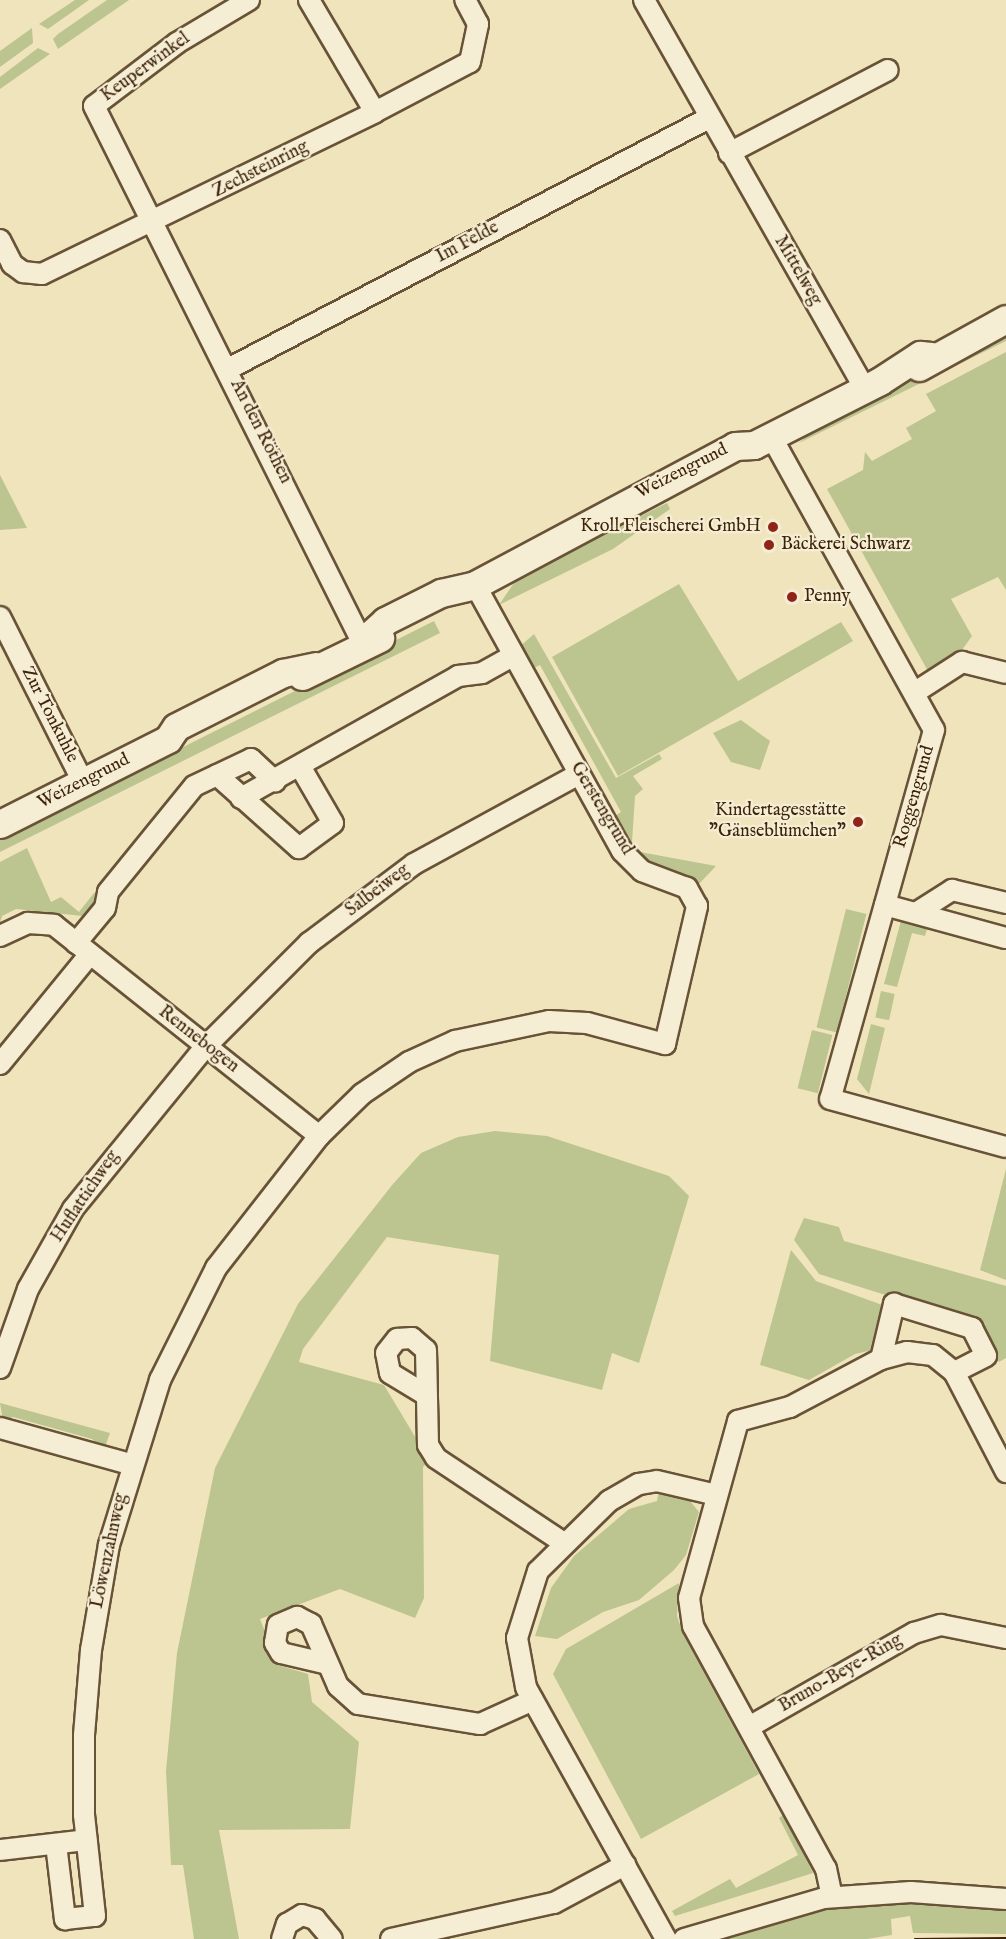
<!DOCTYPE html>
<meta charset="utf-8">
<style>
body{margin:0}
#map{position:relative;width:1006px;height:1939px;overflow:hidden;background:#f0e4bd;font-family:"IM FELL English",serif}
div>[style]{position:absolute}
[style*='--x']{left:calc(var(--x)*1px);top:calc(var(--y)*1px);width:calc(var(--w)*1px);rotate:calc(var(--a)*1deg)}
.green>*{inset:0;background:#bcc48f;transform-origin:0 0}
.roads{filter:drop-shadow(2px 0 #695337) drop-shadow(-2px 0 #695337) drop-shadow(0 2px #695337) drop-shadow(0 -2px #695337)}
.minor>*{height:20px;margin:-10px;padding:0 10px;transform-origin:10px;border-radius:10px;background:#f5edd4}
.secondary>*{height:27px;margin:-13.5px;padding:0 13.5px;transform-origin:13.5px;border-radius:13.5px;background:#f5edd4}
.tram>*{height:1.5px;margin:-0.75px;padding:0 0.75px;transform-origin:0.75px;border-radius:0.75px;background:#3c230a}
.dots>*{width:16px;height:16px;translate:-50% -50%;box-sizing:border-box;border:3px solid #f5edd4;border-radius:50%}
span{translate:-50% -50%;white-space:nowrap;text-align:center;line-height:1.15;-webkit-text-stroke:4.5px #f5edd4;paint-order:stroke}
.street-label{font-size:18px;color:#3c230a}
.poi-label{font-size:18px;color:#3c230a}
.right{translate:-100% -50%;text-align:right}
.left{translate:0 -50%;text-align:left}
</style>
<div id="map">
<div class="green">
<i style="clip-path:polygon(75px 0,89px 0,48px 29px,39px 24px)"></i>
<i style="clip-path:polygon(107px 0,129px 0,58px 49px,53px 39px,58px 34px)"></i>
<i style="clip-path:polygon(32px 28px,33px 43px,0 67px,0 51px)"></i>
<i style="clip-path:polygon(38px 48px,50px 54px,0 89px,0 77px)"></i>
<i style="clip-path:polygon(1006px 329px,1006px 341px,799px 443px,820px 425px)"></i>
<i style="clip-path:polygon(1006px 352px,1006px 590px,998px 577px,951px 599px,972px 636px,954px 661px,929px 673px,827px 489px,863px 470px,865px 452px,872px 461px,912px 439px,906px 428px,936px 411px,926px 394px)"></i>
<i style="clip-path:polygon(0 475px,27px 528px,0 530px)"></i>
<i style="clip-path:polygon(667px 503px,670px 509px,613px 549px,499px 605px,518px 577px)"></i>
<i style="clip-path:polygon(679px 584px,738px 681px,841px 622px,853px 641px,618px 776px,552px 657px)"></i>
<i style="clip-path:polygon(434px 621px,440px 633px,0 852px,0 839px)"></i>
<i style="clip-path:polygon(534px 634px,616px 778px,659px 754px,662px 759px,633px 776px,643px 789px,635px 796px,632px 842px,640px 852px,716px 866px,697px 886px,680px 873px,634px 856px,612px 818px,621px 812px,540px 665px,530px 670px,518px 648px)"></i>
<i style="clip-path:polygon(741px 720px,770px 741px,760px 770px,731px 762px,713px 733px)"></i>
<i style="clip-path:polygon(27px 848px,51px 902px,61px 897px,79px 912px,94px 893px,99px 896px,92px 917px,16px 909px,2px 916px,0 923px,0 862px)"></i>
<i style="left:846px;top:909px;width:21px;height:122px;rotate:14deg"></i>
<i style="clip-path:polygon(902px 917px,929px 923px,925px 936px,912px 933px,897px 987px,884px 984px)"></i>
<i style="left:881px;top:991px;width:14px;height:27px;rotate:12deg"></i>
<i style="clip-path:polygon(871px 1024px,885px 1028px,869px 1094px,857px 1079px)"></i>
<i style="left:812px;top:1030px;width:21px;height:60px;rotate:14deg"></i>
<i style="clip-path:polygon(495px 1131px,547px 1136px,669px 1176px,689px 1196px,639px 1363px,612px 1353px,602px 1390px,490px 1361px,499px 1255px,387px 1237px,303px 1349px,299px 1362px,384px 1385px,429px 1460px,423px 1467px,424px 1598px,415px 1618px,340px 1589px,260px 1619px,278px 1665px,308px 1674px,312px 1702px,359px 1742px,350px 1829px,219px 1830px,239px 1939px,194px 1939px,183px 1865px,171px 1865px,166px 1771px,177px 1653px,215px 1468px,298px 1304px,393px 1184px,421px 1153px,458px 1137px)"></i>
<i style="clip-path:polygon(1006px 1169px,1006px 1280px,980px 1270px)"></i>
<i style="clip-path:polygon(804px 1218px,839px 1227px,844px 1241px,1006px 1286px,1006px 1358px,999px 1362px,980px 1325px,819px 1274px,794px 1240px)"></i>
<i style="clip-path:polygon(791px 1250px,816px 1281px,888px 1307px,877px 1349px,855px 1354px,809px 1380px,760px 1365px)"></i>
<i style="clip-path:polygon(0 1403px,110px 1433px,104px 1450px,92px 1439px,13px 1417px,3px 1421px)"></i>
<i style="clip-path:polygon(659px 1490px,690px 1501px,699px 1512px,686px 1555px,674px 1570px,639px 1600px,603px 1612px,557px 1639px,535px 1636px,551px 1588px,574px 1556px,629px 1509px,657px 1501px)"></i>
<i style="clip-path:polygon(679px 1583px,677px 1616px,684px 1636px,759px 1774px,641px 1839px,553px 1674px,566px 1649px)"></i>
<i style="clip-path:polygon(784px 1814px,813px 1873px,675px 1916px,672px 1911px,730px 1879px,736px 1888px,798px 1855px,779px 1818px)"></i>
<i style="clip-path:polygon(931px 1900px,1006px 1907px,1006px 1934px,913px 1933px,910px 1916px,891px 1919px,892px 1935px,867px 1939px,708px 1939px,832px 1905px)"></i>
</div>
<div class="roads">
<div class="minor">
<i style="--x:249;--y:0;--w:84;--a:149.2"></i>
<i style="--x:177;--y:43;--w:104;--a:142.8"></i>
<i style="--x:94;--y:106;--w:599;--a:63.43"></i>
<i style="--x:309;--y:0;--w:130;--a:59.5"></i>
<i style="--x:644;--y:0;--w:447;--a:60.4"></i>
<i style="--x:729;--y:153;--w:179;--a:-27.6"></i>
<i style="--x:0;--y:240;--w:27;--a:63"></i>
<i style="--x:12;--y:264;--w:14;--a:36"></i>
<i style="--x:23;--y:272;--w:19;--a:6"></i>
<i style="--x:42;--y:274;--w:370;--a:-25.9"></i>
<i style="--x:375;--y:112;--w:107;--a:-27.8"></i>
<i style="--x:470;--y:62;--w:39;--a:-78"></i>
<i style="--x:478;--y:24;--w:27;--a:-118"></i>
<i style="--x:228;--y:369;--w:543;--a:-27.56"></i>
<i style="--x:771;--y:436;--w:336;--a:61"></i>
<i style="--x:934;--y:730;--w:383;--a:105.7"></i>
<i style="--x:830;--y:1099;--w:182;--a:15.3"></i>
<i style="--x:0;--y:617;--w:185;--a:63.3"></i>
<i style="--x:917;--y:691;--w:54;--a:-32.8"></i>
<i style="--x:962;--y:662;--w:45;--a:14"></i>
<i style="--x:217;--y:775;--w:110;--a:41.7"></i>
<i style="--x:299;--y:848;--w:42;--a:-36.3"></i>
<i style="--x:333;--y:823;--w:66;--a:-120.1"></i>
<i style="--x:241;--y:798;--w:249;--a:-29.3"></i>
<i style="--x:458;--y:676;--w:24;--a:-7"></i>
<i style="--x:482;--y:673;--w:35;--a:-29"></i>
<i style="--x:885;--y:905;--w:125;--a:15.3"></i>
<i style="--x:916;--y:913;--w:43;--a:-32.6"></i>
<i style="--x:952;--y:890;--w:56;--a:13.5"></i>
<i style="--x:0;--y:936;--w:31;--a:-25"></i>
<i style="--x:28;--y:923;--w:26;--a:4"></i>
<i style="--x:54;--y:925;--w:339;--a:38.5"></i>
<i style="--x:76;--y:943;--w:45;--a:-50.4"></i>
<i style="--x:105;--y:908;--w:16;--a:-79"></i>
<i style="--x:108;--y:892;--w:136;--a:-50.9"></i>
<i style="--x:194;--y:786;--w:63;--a:-25.3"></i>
<i style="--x:251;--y:759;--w:33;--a:43"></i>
<i style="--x:0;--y:1064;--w:142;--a:-50.7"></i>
<i style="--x:881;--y:1359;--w:57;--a:-76.7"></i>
<i style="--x:894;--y:1304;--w:82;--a:17.1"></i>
<i style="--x:972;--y:1328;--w:31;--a:63"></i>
<i style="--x:986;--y:1356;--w:36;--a:153"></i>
<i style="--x:0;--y:1368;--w:84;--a:-70.5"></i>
<i style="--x:28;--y:1289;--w:92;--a:-60.6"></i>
<i style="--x:73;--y:1209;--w:210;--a:-50.8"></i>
<i style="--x:206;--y:1046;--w:146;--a:-45"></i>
<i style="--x:309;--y:943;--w:131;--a:-37"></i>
<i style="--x:414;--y:864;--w:188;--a:-28.6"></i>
<i style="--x:426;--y:1395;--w:42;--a:-148.6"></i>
<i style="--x:390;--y:1373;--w:20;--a:-101"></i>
<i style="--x:386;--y:1353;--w:18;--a:-52"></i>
<i style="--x:397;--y:1339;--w:15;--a:-4"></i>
<i style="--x:412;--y:1338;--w:18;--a:41"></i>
<i style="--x:426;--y:1350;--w:95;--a:88.8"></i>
<i style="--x:428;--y:1445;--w:15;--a:58"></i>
<i style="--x:436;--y:1458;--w:154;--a:33.6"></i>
<i style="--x:0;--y:1428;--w:135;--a:15.5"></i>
<i style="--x:328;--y:1664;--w:48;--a:-166.8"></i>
<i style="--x:281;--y:1653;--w:12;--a:-121"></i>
<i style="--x:275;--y:1643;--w:18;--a:-81"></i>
<i style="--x:278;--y:1625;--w:21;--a:-23"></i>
<i style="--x:297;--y:1617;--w:16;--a:27"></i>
<i style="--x:311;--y:1624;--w:68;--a:66.5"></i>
<i style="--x:338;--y:1686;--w:27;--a:42"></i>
<i style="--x:358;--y:1704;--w:124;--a:9.3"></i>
<i style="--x:480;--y:1724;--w:58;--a:-24.4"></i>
<i style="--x:749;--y:1727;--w:190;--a:-29.7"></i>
<i style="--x:914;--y:1633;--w:28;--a:-17"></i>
<i style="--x:941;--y:1625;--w:66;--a:11.3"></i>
<i style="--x:56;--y:1844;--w:76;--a:83.2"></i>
<i style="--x:65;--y:1919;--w:30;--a:-6"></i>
<i style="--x:95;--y:1916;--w:102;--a:-96.2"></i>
<i style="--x:84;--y:1815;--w:80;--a:-90"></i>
<i style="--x:84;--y:1735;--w:85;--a:-85.3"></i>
<i style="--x:91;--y:1650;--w:107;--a:-80.3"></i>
<i style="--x:109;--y:1545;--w:173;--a:-72.8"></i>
<i style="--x:160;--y:1380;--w:125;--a:-63.4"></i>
<i style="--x:216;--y:1268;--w:167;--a:-52"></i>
<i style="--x:319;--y:1136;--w:60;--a:-44.3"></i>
<i style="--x:362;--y:1094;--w:57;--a:-34.2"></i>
<i style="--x:409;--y:1062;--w:51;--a:-24.5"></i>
<i style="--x:455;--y:1041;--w:96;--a:-12"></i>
<i style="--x:549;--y:1021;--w:38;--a:3"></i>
<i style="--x:587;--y:1023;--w:81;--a:15.1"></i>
<i style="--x:665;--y:1044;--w:142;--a:-76.9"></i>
<i style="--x:697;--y:906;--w:21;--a:-119"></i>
<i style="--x:687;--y:888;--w:48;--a:-159.3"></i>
<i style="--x:642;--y:871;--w:28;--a:-135"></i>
<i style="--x:622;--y:851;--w:304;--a:-118.9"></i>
<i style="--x:0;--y:1850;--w:87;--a:-6.6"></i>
<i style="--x:832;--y:1897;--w:29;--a:-102"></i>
<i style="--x:826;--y:1869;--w:277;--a:-118.7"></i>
<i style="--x:693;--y:1626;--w:28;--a:-98"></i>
<i style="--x:689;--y:1598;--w:184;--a:-74.5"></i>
<i style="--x:738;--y:1421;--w:54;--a:-15.1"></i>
<i style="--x:790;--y:1407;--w:103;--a:-27.8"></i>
<i style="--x:881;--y:1359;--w:27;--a:-15"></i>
<i style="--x:907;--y:1352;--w:26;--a:7"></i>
<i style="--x:933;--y:1355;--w:27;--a:39"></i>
<i style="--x:954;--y:1372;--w:113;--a:62.5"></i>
<i style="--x:282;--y:1939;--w:16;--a:-72"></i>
<i style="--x:287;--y:1924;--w:17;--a:-31"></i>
<i style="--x:302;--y:1915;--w:14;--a:17"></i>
<i style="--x:315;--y:1919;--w:26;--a:50"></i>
<i style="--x:391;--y:1939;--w:167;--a:-12.5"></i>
<i style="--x:554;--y:1903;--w:81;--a:-28.2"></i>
<i style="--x:666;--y:1939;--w:288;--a:-119.1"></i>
<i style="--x:526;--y:1687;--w:50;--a:-100.4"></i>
<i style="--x:517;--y:1638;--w:70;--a:-72.6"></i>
<i style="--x:538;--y:1571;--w:100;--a:-44.6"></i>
<i style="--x:609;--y:1501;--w:34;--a:-30"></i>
<i style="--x:639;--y:1484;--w:18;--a:-9"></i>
<i style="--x:657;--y:1481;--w:61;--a:13.3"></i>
<i style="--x:684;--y:1939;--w:146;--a:-16.3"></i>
<i style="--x:824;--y:1898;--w:87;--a:-3.9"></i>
<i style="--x:911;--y:1892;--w:95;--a:4.2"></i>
</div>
<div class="secondary">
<i style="--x:919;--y:367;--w:99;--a:-28.9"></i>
<i style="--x:362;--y:642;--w:31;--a:-42"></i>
<i style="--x:385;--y:621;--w:63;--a:-26.6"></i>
<i style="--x:441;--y:593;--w:35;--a:-13"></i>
<i style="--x:475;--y:585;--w:295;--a:-28.1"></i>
<i style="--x:735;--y:446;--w:19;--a:-3"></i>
<i style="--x:754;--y:445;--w:141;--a:-26.9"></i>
<i style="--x:880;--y:381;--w:48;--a:-33"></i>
<i style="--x:920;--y:355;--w:11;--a:5"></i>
<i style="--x:302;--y:676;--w:87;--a:-26"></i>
<i style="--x:0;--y:824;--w:188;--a:-26.8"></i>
<i style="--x:168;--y:739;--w:14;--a:-56"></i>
<i style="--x:176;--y:727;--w:120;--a:-26.8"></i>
<i style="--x:283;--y:673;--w:33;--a:-12"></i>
</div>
</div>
<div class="tram">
<i style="--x:915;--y:1939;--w:91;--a:-0.6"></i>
</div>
<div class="dots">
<i style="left:773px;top:527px;background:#8f2418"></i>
<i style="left:769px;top:545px;background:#8f2418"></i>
<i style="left:792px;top:597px;background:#8f2418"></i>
<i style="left:858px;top:822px;background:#8f2418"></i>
</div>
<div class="street-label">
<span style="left:146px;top:68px;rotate:-36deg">Keuperwinkel</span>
<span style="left:261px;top:170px;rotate:-27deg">Zechsteinring</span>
<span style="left:468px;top:243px;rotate:-28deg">Im Felde</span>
<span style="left:797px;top:271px;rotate:60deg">Mittelweg</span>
<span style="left:260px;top:432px;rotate:63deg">An den Röthen</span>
<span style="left:682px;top:472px;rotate:-27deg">Weizengrund</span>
<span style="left:49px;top:715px;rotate:63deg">Zur Tonkuhle</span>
<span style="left:84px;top:782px;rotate:-27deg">Weizengrund</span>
<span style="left:915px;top:797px;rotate:-74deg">Roggengrund</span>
<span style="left:601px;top:809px;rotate:59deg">Gerstengrund</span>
<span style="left:378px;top:891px;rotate:-37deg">Salbeiweg</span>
<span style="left:198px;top:1040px;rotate:38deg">Rennebogen</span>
<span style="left:86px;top:1197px;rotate:-56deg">Huflattichweg</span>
<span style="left:110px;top:1551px;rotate:-78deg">Löwenzahnweg</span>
<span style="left:841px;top:1674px;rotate:-30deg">Bruno-Beye-Ring</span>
</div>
<div class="poi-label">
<span class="right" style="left:761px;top:527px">Kroll Fleischerei GmbH</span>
<span class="left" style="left:781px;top:545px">Bäckerei Schwarz</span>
<span class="left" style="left:804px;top:597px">Penny</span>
<span class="right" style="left:846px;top:822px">Kindertagesstätte<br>"Gänseblümchen"</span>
</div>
</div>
